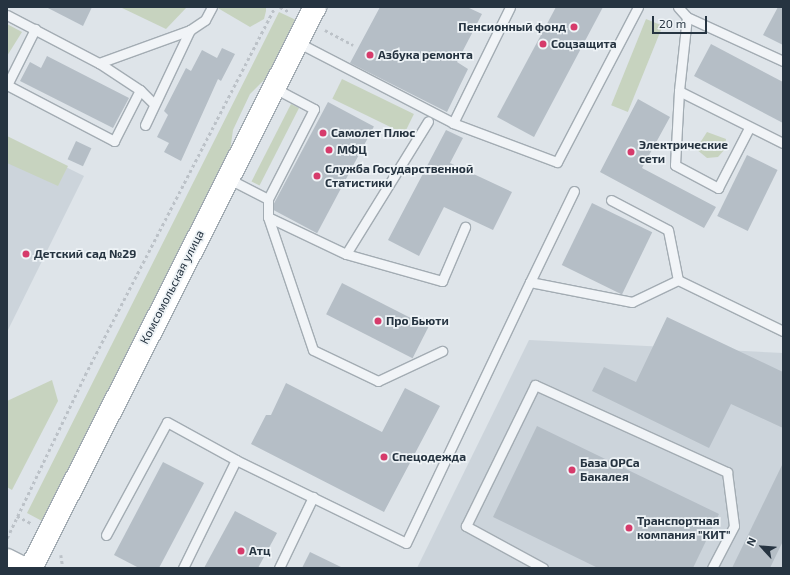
<!DOCTYPE html>
<meta charset="utf-8">
<style>
body{margin:0}
#map{position:relative;width:790px;height:575px;overflow:hidden;background:#dee4e9;font-family:"Exo 2",sans-serif}
div>[style]{position:absolute}
[style*='--x']{left:calc(var(--x)*1px);top:calc(var(--y)*1px);width:calc(var(--w)*1px);rotate:calc(var(--a)*1deg)}
.built>*{inset:0;background:#ccd4db}
.green>*{inset:0;background:#c7d3bf;transform-origin:0 0}
.building>*{inset:0;background:#b5bec6;transform-origin:0 0}
.path>*{height:2.5px;margin-top:-1.25px;transform-origin:0;background:repeating-linear-gradient(90deg,#bcc2c8 0 3px,transparent 0 6px)}
.roads{filter:drop-shadow(1px 0 #a3acb3) drop-shadow(-1px 0 #a3acb3) drop-shadow(0 1px #a3acb3) drop-shadow(0 -1px #a3acb3)}
.lane>*{height:9px;margin:-4.5px;padding:0 4.5px;transform-origin:4.5px;border-radius:4.5px;background:#f1f4f7}
.secondary>*{height:22px;margin:-11px;padding:0 11px;transform-origin:11px;border-radius:11px;background:#fff}
.primary>*{height:22px;margin:-11px;padding:0 11px;transform-origin:11px;border-radius:11px;background:#fff}
.dots>*{width:11px;height:11px;translate:-50% -50%;box-sizing:border-box;border:2px solid #eef3f6;border-radius:50%}
span{translate:-50% -50%;white-space:nowrap;text-align:center;line-height:1.15;-webkit-text-stroke:3.5px #eef3f6;paint-order:stroke}
.poi-label{font-size:12px;color:#263441;font-weight:700}
.right{translate:-100% -50%;text-align:right}
.left{translate:0 -50%;text-align:left}
.street-label{font-size:12px;color:#263441}
.frame{position:absolute;inset:0;border:8px solid #263441;pointer-events:none}
.north{position:absolute;left:742px;top:527px;width:40px;height:40px;-webkit-text-stroke:3px #eef3f6;paint-order:stroke;rotate:296deg;font-size:11px;font-weight:700;line-height:16px;text-align:center;color:#263441}
.north::after{content:'';display:block;margin:auto;width:14px;height:18px;background:#263441;clip-path:polygon(50% 0,100% 100%,50% 72%,0 100%)}
.scale{position:absolute;left:652px;top:16px;width:55px;height:18px;box-sizing:border-box;border:2px solid #263441;border-top:0;padding-left:5px;font-size:12px;line-height:14px;white-space:nowrap;color:#263441;-webkit-text-stroke:3px #eef3f6;paint-order:stroke}
</style>
<div id="map">
<div class="built">
<i style="clip-path:polygon(7px 138px,84px 176px,7px 332px)"></i>
<i style="clip-path:polygon(529px 340px,783px 353px,783px 568px,417px 568px)"></i>
</div>
<div class="green">
<i style="clip-path:polygon(120px 7px,187px 7px,166px 29px)"></i>
<i style="clip-path:polygon(216px 7px,266px 7px,266px 11px,264px 19px,250px 27px)"></i>
<i style="clip-path:polygon(279px 12px,296px 20px,267px 77px,250px 94px,233px 130px,230px 151px,42px 521px,27px 513px)"></i>
<i style="left:646px;top:19px;width:18px;height:93px;rotate:22deg"></i>
<i style="clip-path:polygon(7px 24px,22px 32px,7px 56px)"></i>
<i style="left:342px;top:79px;width:80px;height:22px;rotate:26deg"></i>
<i style="left:291px;top:104px;width:9px;height:87px;rotate:27deg"></i>
<i style="clip-path:polygon(707px 132px,726px 139px,725px 149px,718px 157px,707px 158px,696px 149px)"></i>
<i style="clip-path:polygon(7px 136px,68px 166px,58px 186px,7px 163px)"></i>
<i style="clip-path:polygon(52px 380px,58px 401px,12px 490px,7px 487px,7px 401px)"></i>
</div>
<div class="building">
<i style="clip-path:polygon(46px 7px,92px 7px,83px 26px)"></i>
<i style="clip-path:polygon(380px 7px,467px 7px,482px 14px,457px 62px,468px 69px,447px 112px,350px 63px)"></i>
<i style="clip-path:polygon(556px 7px,603px 7px,534px 137px,497px 117px)"></i>
<i style="clip-path:polygon(778px 7px,783px 7px,783px 45px,763px 35px)"></i>
<i style="clip-path:polygon(711px 44px,783px 82px,783px 123px,694px 76px)"></i>
<i style="clip-path:polygon(222px 48px,235px 54px,221px 81px,218px 79px,181px 161px,164px 152px,169px 143px,157px 137px,168px 115px,164px 111px,186px 68px,191px 71px,202px 50px,217px 58px)"></i>
<i style="clip-path:polygon(47px 56px,129px 98px,113px 128px,20px 81px,30px 62px,41px 68px)"></i>
<i style="clip-path:polygon(638px 99px,670px 117px,642px 168px,716px 207px,704px 228px,600px 172px)"></i>
<i style="left:328px;top:102px;width:52px;height:121px;rotate:28deg"></i>
<i style="clip-path:polygon(446px 130px,463px 138px,450px 163px,512px 192px,493px 230px,444px 207px,419px 256px,388px 240px)"></i>
<i style="left:76px;top:141px;width:17px;height:20px;rotate:25deg"></i>
<i style="left:747px;top:155px;width:34px;height:68px;rotate:26deg"></i>
<i style="left:592px;top:203px;width:67px;height:69px;rotate:26deg"></i>
<i style="left:342px;top:283px;width:97px;height:35px;rotate:27deg"></i>
<i style="clip-path:polygon(667px 317px,783px 372px,783px 428px,731px 404px,709px 448px,592px 391px,604px 367px,636px 382px)"></i>
<i style="clip-path:polygon(286px 383px,382px 432px,405px 388px,440px 406px,384px 512px,251px 444px,266px 415px,271px 415px)"></i>
<i style="clip-path:polygon(537px 426px,719px 514px,693px 568px,598px 568px,493px 517px)"></i>
<i style="clip-path:polygon(163px 462px,204px 483px,159px 568px,139px 568px,114px 555px)"></i>
<i style="clip-path:polygon(783px 463px,783px 541px,770px 568px,732px 568px)"></i>
<i style="clip-path:polygon(235px 511px,277px 533px,258px 568px,204px 568px)"></i>
<i style="clip-path:polygon(310px 552px,343px 568px,302px 568px)"></i>
</div>
<div class="path">
<i style="--x:280;--y:7;--w:11;--a:27"></i>
<i style="--x:325;--y:30;--w:32;--a:28"></i>
<i style="--x:17;--y:516;--w:16;--a:27"></i>
<i style="--x:7;--y:538;--w:181;--a:-64.4"></i>
<i style="--x:85;--y:375;--w:414;--a:-62.7"></i>
<i style="--x:61;--y:555;--w:13;--a:81"></i>
</div>
<div class="roads">
<div class="lane">
<i style="--x:678;--y:7;--w:13;--a:48"></i>
<i style="--x:687;--y:17;--w:106;--a:24.6"></i>
<i style="--x:7;--y:15;--w:104;--a:27.6"></i>
<i style="--x:99;--y:63;--w:97;--a:-19.9"></i>
<i style="--x:190;--y:30;--w:18;--a:-34"></i>
<i style="--x:205;--y:20;--w:15;--a:-62"></i>
<i style="--x:687;--y:17;--w:74;--a:96.2"></i>
<i style="--x:679;--y:91;--w:74;--a:93.1"></i>
<i style="--x:675;--y:165;--w:49;--a:28.1"></i>
<i style="--x:718;--y:188;--w:68;--a:-62.7"></i>
<i style="--x:297;--y:42;--w:176;--a:27.4"></i>
<i style="--x:453;--y:123;--w:111;--a:20.6"></i>
<i style="--x:557;--y:162;--w:175;--a:-62.4"></i>
<i style="--x:99;--y:63;--w:49;--a:33.4"></i>
<i style="--x:140;--y:90;--w:20;--a:45"></i>
<i style="--x:7;--y:85;--w:121;--a:27.6"></i>
<i style="--x:114;--y:141;--w:57;--a:-63"></i>
<i style="--x:7;--y:85;--w:63;--a:-63.4"></i>
<i style="--x:679;--y:91;--w:116;--a:26.6"></i>
<i style="--x:453;--y:123;--w:129;--a:-63.8"></i>
<i style="--x:145;--y:125;--w:105;--a:-64.7"></i>
<i style="--x:227;--y:178;--w:46;--a:27.1"></i>
<i style="--x:268;--y:199;--w:101;--a:-62.9"></i>
<i style="--x:314;--y:109;--w:45;--a:-152.3"></i>
<i style="--x:268;--y:199;--w:18;--a:90"></i>
<i style="--x:268;--y:217;--w:140;--a:71.3"></i>
<i style="--x:313;--y:350;--w:72;--a:25.5"></i>
<i style="--x:378;--y:381;--w:71;--a:-25.1"></i>
<i style="--x:611;--y:200;--w:64;--a:27.8"></i>
<i style="--x:668;--y:230;--w:51;--a:78.7"></i>
<i style="--x:268;--y:217;--w:86;--a:25.4"></i>
<i style="--x:346;--y:254;--w:100;--a:15.7"></i>
<i style="--x:442;--y:281;--w:59;--a:-66.9"></i>
<i style="--x:346;--y:254;--w:156;--a:-58.3"></i>
<i style="--x:530;--y:282;--w:101;--a:-64.2"></i>
<i style="--x:106;--y:535;--w:128;--a:-61.6"></i>
<i style="--x:167;--y:422;--w:79;--a:28.8"></i>
<i style="--x:183;--y:568;--w:120;--a:-63.9"></i>
<i style="--x:236;--y:460;--w:189;--a:26"></i>
<i style="--x:406;--y:543;--w:289;--a:-64.6"></i>
<i style="--x:530;--y:282;--w:104;--a:11.1"></i>
<i style="--x:632;--y:302;--w:51;--a:-25.6"></i>
<i style="--x:678;--y:280;--w:117;--a:25.9"></i>
<i style="--x:279;--y:568;--w:79;--a:-64.4"></i>
<i style="--x:543;--y:568;--w:88;--a:-151.4"></i>
<i style="--x:466;--y:526;--w:157;--a:-63.9"></i>
<i style="--x:535;--y:385;--w:211;--a:24.4"></i>
<i style="--x:727;--y:472;--w:54;--a:82.6"></i>
<i style="--x:734;--y:526;--w:47;--a:117.6"></i>
</div>
<div class="secondary">
<i style="--x:7;--y:560;--w:18;--a:27"></i>
</div>
<div class="primary">
<i style="--x:31;--y:568;--w:629;--a:-63.15"></i>
</div>
</div>
<div class="dots">
<i style="left:574px;top:27px;background:#d63b6b"></i>
<i style="left:543px;top:44px;background:#d63b6b"></i>
<i style="left:370px;top:55px;background:#d63b6b"></i>
<i style="left:323px;top:133px;background:#d63b6b"></i>
<i style="left:329px;top:150px;background:#d63b6b"></i>
<i style="left:631px;top:152px;background:#d63b6b"></i>
<i style="left:317px;top:176px;background:#d63b6b"></i>
<i style="left:26px;top:254px;background:#d63b6b"></i>
<i style="left:378px;top:321px;background:#d63b6b"></i>
<i style="left:384px;top:457px;background:#d63b6b"></i>
<i style="left:572px;top:470px;background:#d63b6b"></i>
<i style="left:629px;top:528px;background:#d63b6b"></i>
<i style="left:241px;top:551px;background:#d63b6b"></i>
</div>
<div class="poi-label">
<span class="right" style="left:566px;top:27px">Пенсионный фонд</span>
<span class="left" style="left:551px;top:44px">Соцзащита</span>
<span class="left" style="left:378px;top:55px">Азбука ремонта</span>
<span class="left" style="left:331px;top:133px">Самолет Плюс</span>
<span class="left" style="left:639px;top:152px">Электрические<br>сети</span>
<span class="left" style="left:337px;top:150px">МФЦ</span>
<span class="left" style="left:325px;top:176px">Служба Государственной<br>Статистики</span>
<span class="left" style="left:34px;top:254px">Детский сад №29</span>
<span class="left" style="left:386px;top:321px">Про Бьюти</span>
<span class="left" style="left:392px;top:457px">Спецодежда</span>
<span class="left" style="left:580px;top:470px">База ОРСа<br>Бакалея</span>
<span class="left" style="left:637px;top:528px">Транспортная<br>компания "КИТ"</span>
<span class="left" style="left:249px;top:551px">Атц</span>
</div>
<div class="street-label">
<span style="left:172px;top:287px;rotate:-63deg">Комсомольская улица</span>
</div>
<div class="frame"></div>
<div class="north">N</div>
<div class="scale">20 m</div>
</div>
